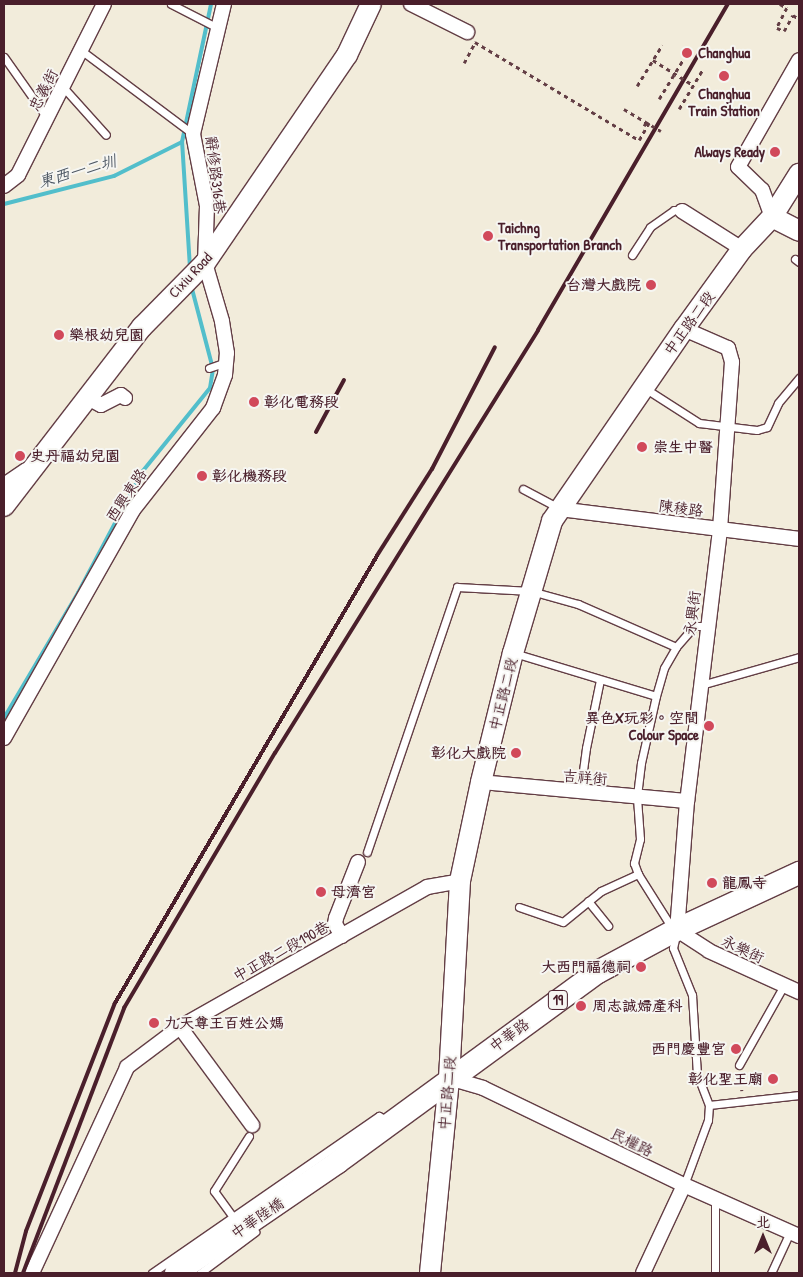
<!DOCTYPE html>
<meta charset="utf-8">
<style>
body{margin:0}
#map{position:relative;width:803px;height:1277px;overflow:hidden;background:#f2ecdb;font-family:"Patrick Hand","LXGW WenKai TC",sans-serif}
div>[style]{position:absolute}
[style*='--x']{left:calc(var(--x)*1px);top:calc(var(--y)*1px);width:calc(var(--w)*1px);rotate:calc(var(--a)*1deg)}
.stream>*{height:4px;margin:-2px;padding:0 2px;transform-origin:2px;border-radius:2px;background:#52becb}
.path>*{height:2.5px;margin-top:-1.25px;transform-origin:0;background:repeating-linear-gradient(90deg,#633e45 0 4px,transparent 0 8px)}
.roads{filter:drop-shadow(1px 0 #633e45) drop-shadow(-1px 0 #633e45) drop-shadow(0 1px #633e45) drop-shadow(0 -1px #633e45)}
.lane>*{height:7px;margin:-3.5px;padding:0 3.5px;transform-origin:3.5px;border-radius:3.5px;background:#fff}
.street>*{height:14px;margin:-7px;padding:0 7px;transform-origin:7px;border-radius:7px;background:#fff}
.secondary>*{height:20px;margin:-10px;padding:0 10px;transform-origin:10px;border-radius:10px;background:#fff}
.primary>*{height:22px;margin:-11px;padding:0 11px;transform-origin:11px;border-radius:11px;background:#fff}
.rail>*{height:4px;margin:-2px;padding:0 2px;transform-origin:2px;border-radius:2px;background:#4a1f2b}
.path-bridge>*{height:2.5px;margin-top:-1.25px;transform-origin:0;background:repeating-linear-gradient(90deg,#633e45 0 4px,transparent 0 8px)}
.dots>*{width:14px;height:14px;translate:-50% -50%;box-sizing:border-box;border:2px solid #f6f6f2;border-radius:50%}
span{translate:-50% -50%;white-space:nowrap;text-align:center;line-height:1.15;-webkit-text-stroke:4px #f6f6f2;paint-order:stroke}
.shield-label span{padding:1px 4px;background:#f6f6f2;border:1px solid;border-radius:4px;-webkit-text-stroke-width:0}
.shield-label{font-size:14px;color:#4a1f2b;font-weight:700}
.poi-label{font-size:15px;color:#4a1f2b;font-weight:700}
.left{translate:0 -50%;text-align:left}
.right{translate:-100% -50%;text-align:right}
.street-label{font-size:15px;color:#4a1f2b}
.water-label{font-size:16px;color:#4d5763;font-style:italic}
.frame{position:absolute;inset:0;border:5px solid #4a1f2b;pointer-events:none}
.north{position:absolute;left:738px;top:1212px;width:50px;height:50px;-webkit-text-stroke:4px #f6f6f2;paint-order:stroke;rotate:0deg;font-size:14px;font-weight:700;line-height:20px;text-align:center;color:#4a1f2b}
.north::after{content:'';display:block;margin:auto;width:18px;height:22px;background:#4a1f2b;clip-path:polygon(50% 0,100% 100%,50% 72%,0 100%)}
</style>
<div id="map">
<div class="stream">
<i style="--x:4;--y:204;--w:114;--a:-14.3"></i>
<i style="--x:114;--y:176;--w:76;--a:-26.6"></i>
<i style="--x:190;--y:268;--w:126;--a:-93.6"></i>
<i style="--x:182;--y:142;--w:141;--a:-78.1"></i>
<i style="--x:4;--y:718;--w:145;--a:-59.4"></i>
<i style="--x:78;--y:593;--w:137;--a:-62.1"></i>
<i style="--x:142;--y:472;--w:108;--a:-51"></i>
<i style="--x:210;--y:388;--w:19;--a:-81"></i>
<i style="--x:213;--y:369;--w:87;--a:-104.7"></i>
</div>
<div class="path">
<i style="--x:780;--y:4;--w:8;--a:30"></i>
<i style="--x:787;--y:8;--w:22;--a:117"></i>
<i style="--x:777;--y:28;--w:8;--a:23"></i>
<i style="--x:784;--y:31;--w:18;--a:-61"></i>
<i style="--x:793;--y:15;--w:7;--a:34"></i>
<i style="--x:464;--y:63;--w:24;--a:-62"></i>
<i style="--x:475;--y:42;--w:191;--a:30.9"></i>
<i style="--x:639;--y:140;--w:20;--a:-60"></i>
<i style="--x:637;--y:86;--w:48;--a:-58.6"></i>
<i style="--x:659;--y:99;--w:52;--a:-58.5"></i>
<i style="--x:679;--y:109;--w:47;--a:-59"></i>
<i style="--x:644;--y:126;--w:4;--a:-63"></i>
<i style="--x:740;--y:1074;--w:17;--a:83"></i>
</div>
<div class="roads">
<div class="lane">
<i style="--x:171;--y:4;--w:53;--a:27.1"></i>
<i style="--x:82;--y:51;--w:139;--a:36.8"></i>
<i style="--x:4;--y:57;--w:75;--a:54.8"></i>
<i style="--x:63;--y:87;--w:64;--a:48.1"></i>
<i style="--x:632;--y:255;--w:33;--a:-57"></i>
<i style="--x:650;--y:227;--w:29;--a:-35"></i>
<i style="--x:674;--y:210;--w:8;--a:7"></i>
<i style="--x:795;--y:259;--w:5;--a:37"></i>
<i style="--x:209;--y:368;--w:18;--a:-19"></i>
<i style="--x:646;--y:389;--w:63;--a:32.7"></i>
<i style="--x:699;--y:423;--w:58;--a:6.9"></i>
<i style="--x:757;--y:430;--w:10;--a:-17"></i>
<i style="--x:767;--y:427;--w:26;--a:-65"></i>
<i style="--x:778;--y:403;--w:33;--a:-50"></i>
<i style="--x:523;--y:489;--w:40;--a:28"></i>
<i style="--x:514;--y:653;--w:148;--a:16.8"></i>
<i style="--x:656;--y:696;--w:69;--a:102.6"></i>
<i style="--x:641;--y:763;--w:35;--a:97"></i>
<i style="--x:637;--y:798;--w:41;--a:85.8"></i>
<i style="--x:640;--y:839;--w:25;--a:104"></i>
<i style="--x:634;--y:863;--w:12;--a:70"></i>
<i style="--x:638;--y:874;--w:64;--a:57.8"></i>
<i style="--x:701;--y:685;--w:102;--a:-15.9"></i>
<i style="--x:656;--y:696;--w:29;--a:-74"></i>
<i style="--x:664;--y:668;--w:24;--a:-60"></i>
<i style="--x:580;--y:793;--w:45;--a:-82.4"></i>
<i style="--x:586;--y:748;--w:69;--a:-78.4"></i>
<i style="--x:367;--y:852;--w:280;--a:-71.2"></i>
<i style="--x:457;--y:587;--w:74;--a:3.1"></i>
<i style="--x:531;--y:591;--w:49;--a:15.5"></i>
<i style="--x:578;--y:604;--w:107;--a:23.7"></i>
<i style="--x:676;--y:647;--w:28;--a:-49"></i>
<i style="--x:694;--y:626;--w:13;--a:0"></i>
<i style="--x:588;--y:901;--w:32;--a:51"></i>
<i style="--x:519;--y:907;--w:46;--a:18.8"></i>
<i style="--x:563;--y:922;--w:49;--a:-39.2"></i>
<i style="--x:601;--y:891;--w:41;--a:-24.7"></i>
<i style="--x:676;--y:935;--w:13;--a:103"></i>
<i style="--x:673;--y:948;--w:51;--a:68"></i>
<i style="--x:692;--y:995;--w:79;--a:86.4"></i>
<i style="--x:697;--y:1074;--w:33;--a:69"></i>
<i style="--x:709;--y:1105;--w:15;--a:94"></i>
<i style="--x:708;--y:1120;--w:69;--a:110.3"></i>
<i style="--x:739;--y:1065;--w:92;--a:-60.6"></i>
<i style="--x:709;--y:1105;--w:91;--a:-6.3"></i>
<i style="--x:715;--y:1199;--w:74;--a:90"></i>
<i style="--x:233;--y:1217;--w:32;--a:-126"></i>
<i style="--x:214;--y:1191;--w:65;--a:-57.5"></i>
<i style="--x:152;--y:1273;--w:276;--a:-34.7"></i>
<i style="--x:379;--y:1116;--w:11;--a:27"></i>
<i style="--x:200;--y:1273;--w:69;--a:-36.7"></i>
<i style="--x:771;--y:1273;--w:45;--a:-65.1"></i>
</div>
<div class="street">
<i style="--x:411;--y:4;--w:63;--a:26.6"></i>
<i style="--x:4;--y:186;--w:18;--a:-38"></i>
<i style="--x:18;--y:175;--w:191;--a:-63.3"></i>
<i style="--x:682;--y:211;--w:71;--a:32.3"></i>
<i style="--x:772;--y:217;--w:29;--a:-110"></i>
<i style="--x:762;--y:190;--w:33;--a:-136"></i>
<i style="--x:738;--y:167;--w:123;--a:-60.3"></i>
<i style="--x:684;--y:329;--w:48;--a:23.4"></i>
<i style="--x:728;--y:348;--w:15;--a:74"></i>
<i style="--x:732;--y:362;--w:168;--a:94.1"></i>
<i style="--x:720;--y:530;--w:273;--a:96.9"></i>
<i style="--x:687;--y:801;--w:129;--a:94.4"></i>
<i style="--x:677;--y:930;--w:38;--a:33"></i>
<i style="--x:709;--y:951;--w:99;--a:24.5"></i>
<i style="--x:86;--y:397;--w:17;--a:28"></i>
<i style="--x:101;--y:405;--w:22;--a:-27"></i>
<i style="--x:121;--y:395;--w:5;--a:37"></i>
<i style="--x:4;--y:485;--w:27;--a:-34"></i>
<i style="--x:559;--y:509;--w:242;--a:7.1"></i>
<i style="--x:4;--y:738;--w:262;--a:-60.5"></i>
<i style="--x:133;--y:510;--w:130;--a:-51.9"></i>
<i style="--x:213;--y:408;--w:35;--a:-70"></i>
<i style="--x:225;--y:375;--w:22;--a:-85"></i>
<i style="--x:227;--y:353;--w:32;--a:-99"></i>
<i style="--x:222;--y:321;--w:60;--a:-106.3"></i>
<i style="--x:205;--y:263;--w:57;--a:-88"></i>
<i style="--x:207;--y:206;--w:73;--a:-101"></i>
<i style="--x:193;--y:134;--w:134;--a:-76.6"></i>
<i style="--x:481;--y:782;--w:207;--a:5.3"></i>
<i style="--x:342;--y:936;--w:14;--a:-120"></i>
<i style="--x:335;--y:924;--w:6;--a:-81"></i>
<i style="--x:336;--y:918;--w:60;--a:-68.6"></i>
<i style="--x:180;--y:1027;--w:122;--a:53.7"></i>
<i style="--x:449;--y:1078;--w:35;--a:16"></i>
<i style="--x:483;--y:1088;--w:223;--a:25.8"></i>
<i style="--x:684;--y:1185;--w:126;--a:23.9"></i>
<i style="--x:32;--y:1273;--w:227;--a:-65.2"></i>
<i style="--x:127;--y:1067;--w:66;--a:-37"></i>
<i style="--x:180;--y:1027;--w:284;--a:-29.5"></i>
<i style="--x:427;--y:887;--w:34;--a:-10"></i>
<i style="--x:643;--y:1273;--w:97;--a:-65"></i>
</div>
<div class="secondary">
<i style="--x:772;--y:217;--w:30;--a:27"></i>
<i style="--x:4;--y:506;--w:226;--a:-52.4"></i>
<i style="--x:142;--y:327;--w:90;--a:-45.5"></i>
<i style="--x:205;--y:263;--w:252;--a:-55.7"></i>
<i style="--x:347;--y:55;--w:56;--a:-64.8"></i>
<i style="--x:430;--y:1273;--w:196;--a:-84.4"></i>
<i style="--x:449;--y:1078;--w:197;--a:-86.8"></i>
<i style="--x:460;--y:881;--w:101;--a:-78"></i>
<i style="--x:481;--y:782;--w:133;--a:-76.1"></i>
<i style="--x:513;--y:653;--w:138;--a:-73.5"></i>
<i style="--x:552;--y:521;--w:233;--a:-55.5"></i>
<i style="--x:684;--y:329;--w:99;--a:-54.1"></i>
<i style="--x:742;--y:249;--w:44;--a:-46.8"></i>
<i style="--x:772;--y:217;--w:51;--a:-57.9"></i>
</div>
<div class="primary">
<i style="--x:176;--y:1273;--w:196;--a:-34.4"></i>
<i style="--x:338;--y:1162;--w:322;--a:-36.2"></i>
<i style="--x:598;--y:972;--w:86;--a:-28.3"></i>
<i style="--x:674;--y:931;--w:138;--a:-24.9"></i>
</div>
</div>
<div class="rail">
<i style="--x:316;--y:432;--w:59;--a:-61.7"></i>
<i style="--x:15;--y:1273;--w:43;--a:-75.3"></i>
<i style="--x:26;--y:1231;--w:245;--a:-68.7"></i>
<i style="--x:115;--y:1003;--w:520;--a:-59.64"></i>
<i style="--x:378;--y:554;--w:101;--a:-57.6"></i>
<i style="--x:432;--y:469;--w:137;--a:-62.7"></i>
<i style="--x:23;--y:1273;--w:284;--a:-69.1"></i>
<i style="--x:124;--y:1008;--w:296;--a:-59.4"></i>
<i style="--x:275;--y:753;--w:498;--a:-58.1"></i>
<i style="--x:538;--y:330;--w:377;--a:-59.8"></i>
</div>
<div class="path-bridge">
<i style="--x:653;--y:60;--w:47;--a:32"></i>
<i style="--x:624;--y:109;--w:43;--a:30.7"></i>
</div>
<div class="dots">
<i style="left:687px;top:53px;background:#d1495b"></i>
<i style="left:724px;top:76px;background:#d1495b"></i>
<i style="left:775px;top:152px;background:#d1495b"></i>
<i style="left:488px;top:236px;background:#d1495b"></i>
<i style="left:651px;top:285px;background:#d1495b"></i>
<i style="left:59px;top:335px;background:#d1495b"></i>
<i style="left:254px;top:402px;background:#d1495b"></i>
<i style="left:642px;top:447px;background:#d1495b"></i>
<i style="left:20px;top:456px;background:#d1495b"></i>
<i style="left:202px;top:476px;background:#d1495b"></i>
<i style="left:709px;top:726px;background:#d1495b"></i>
<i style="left:516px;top:753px;background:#d1495b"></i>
<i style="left:712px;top:883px;background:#d1495b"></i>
<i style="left:321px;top:892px;background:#d1495b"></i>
<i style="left:641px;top:967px;background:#d1495b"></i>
<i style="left:581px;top:1006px;background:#d1495b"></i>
<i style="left:154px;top:1023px;background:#d1495b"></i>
<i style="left:736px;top:1049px;background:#d1495b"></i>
<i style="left:773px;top:1079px;background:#d1495b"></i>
</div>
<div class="shield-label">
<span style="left:558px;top:1000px">19</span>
</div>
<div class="poi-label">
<span class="left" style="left:698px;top:53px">Changhua</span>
<span style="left:724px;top:102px">Changhua<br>Train Station</span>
<span class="right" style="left:765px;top:152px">Always Ready</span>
<span class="left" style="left:498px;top:236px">Taichng<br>Transportation Branch</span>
<span class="right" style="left:641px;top:285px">台灣大戲院</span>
<span class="left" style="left:69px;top:335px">樂根幼兒園</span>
<span class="left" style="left:264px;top:402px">彰化電務段</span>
<span class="left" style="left:653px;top:447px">崇生中醫</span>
<span class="left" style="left:30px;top:456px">史丹福幼兒園</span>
<span class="left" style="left:212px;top:476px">彰化機務段</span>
<span class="right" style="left:699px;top:726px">異色X玩彩。空間<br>Colour Space</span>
<span class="right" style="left:506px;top:753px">彰化大戲院</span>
<span class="left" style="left:722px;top:883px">龍鳳寺</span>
<span class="left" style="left:331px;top:892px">母濟宮</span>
<span class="right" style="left:631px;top:967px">大西門福德祠</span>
<span class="left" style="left:592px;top:1006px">周志誠婦產科</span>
<span class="left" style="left:164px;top:1023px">九天尊王百姓公媽</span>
<span class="right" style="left:726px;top:1049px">西門慶豐宮</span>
<span class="right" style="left:763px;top:1079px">彰化聖王廟</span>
</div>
<div class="street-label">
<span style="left:43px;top:90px;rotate:-63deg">忠義街</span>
<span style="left:216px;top:175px;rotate:83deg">辭修路316巷</span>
<span style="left:190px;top:275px;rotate:-47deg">Cixiu Road</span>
<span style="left:689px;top:323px;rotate:-54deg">中正路二段</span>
<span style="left:126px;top:495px;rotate:-56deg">西興東路</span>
<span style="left:681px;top:508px;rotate:7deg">陳稜路</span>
<span style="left:692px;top:613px;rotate:-83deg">永興街</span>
<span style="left:503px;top:694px;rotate:-76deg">中正路二段</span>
<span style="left:585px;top:777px;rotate:5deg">吉祥街</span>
<span style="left:743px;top:949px;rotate:25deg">永樂街</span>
<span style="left:281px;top:951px;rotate:-29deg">中正路二段190巷</span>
<span style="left:509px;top:1035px;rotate:-36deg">中華路</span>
<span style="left:447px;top:1093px;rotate:-85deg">中正路二段</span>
<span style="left:632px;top:1142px;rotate:26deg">民權路</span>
<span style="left:257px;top:1218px;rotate:-34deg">中華陸橋</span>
</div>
<div class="water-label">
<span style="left:77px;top:171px;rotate:-16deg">東西一二圳</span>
</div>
<div class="frame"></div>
<div class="north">北</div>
</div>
